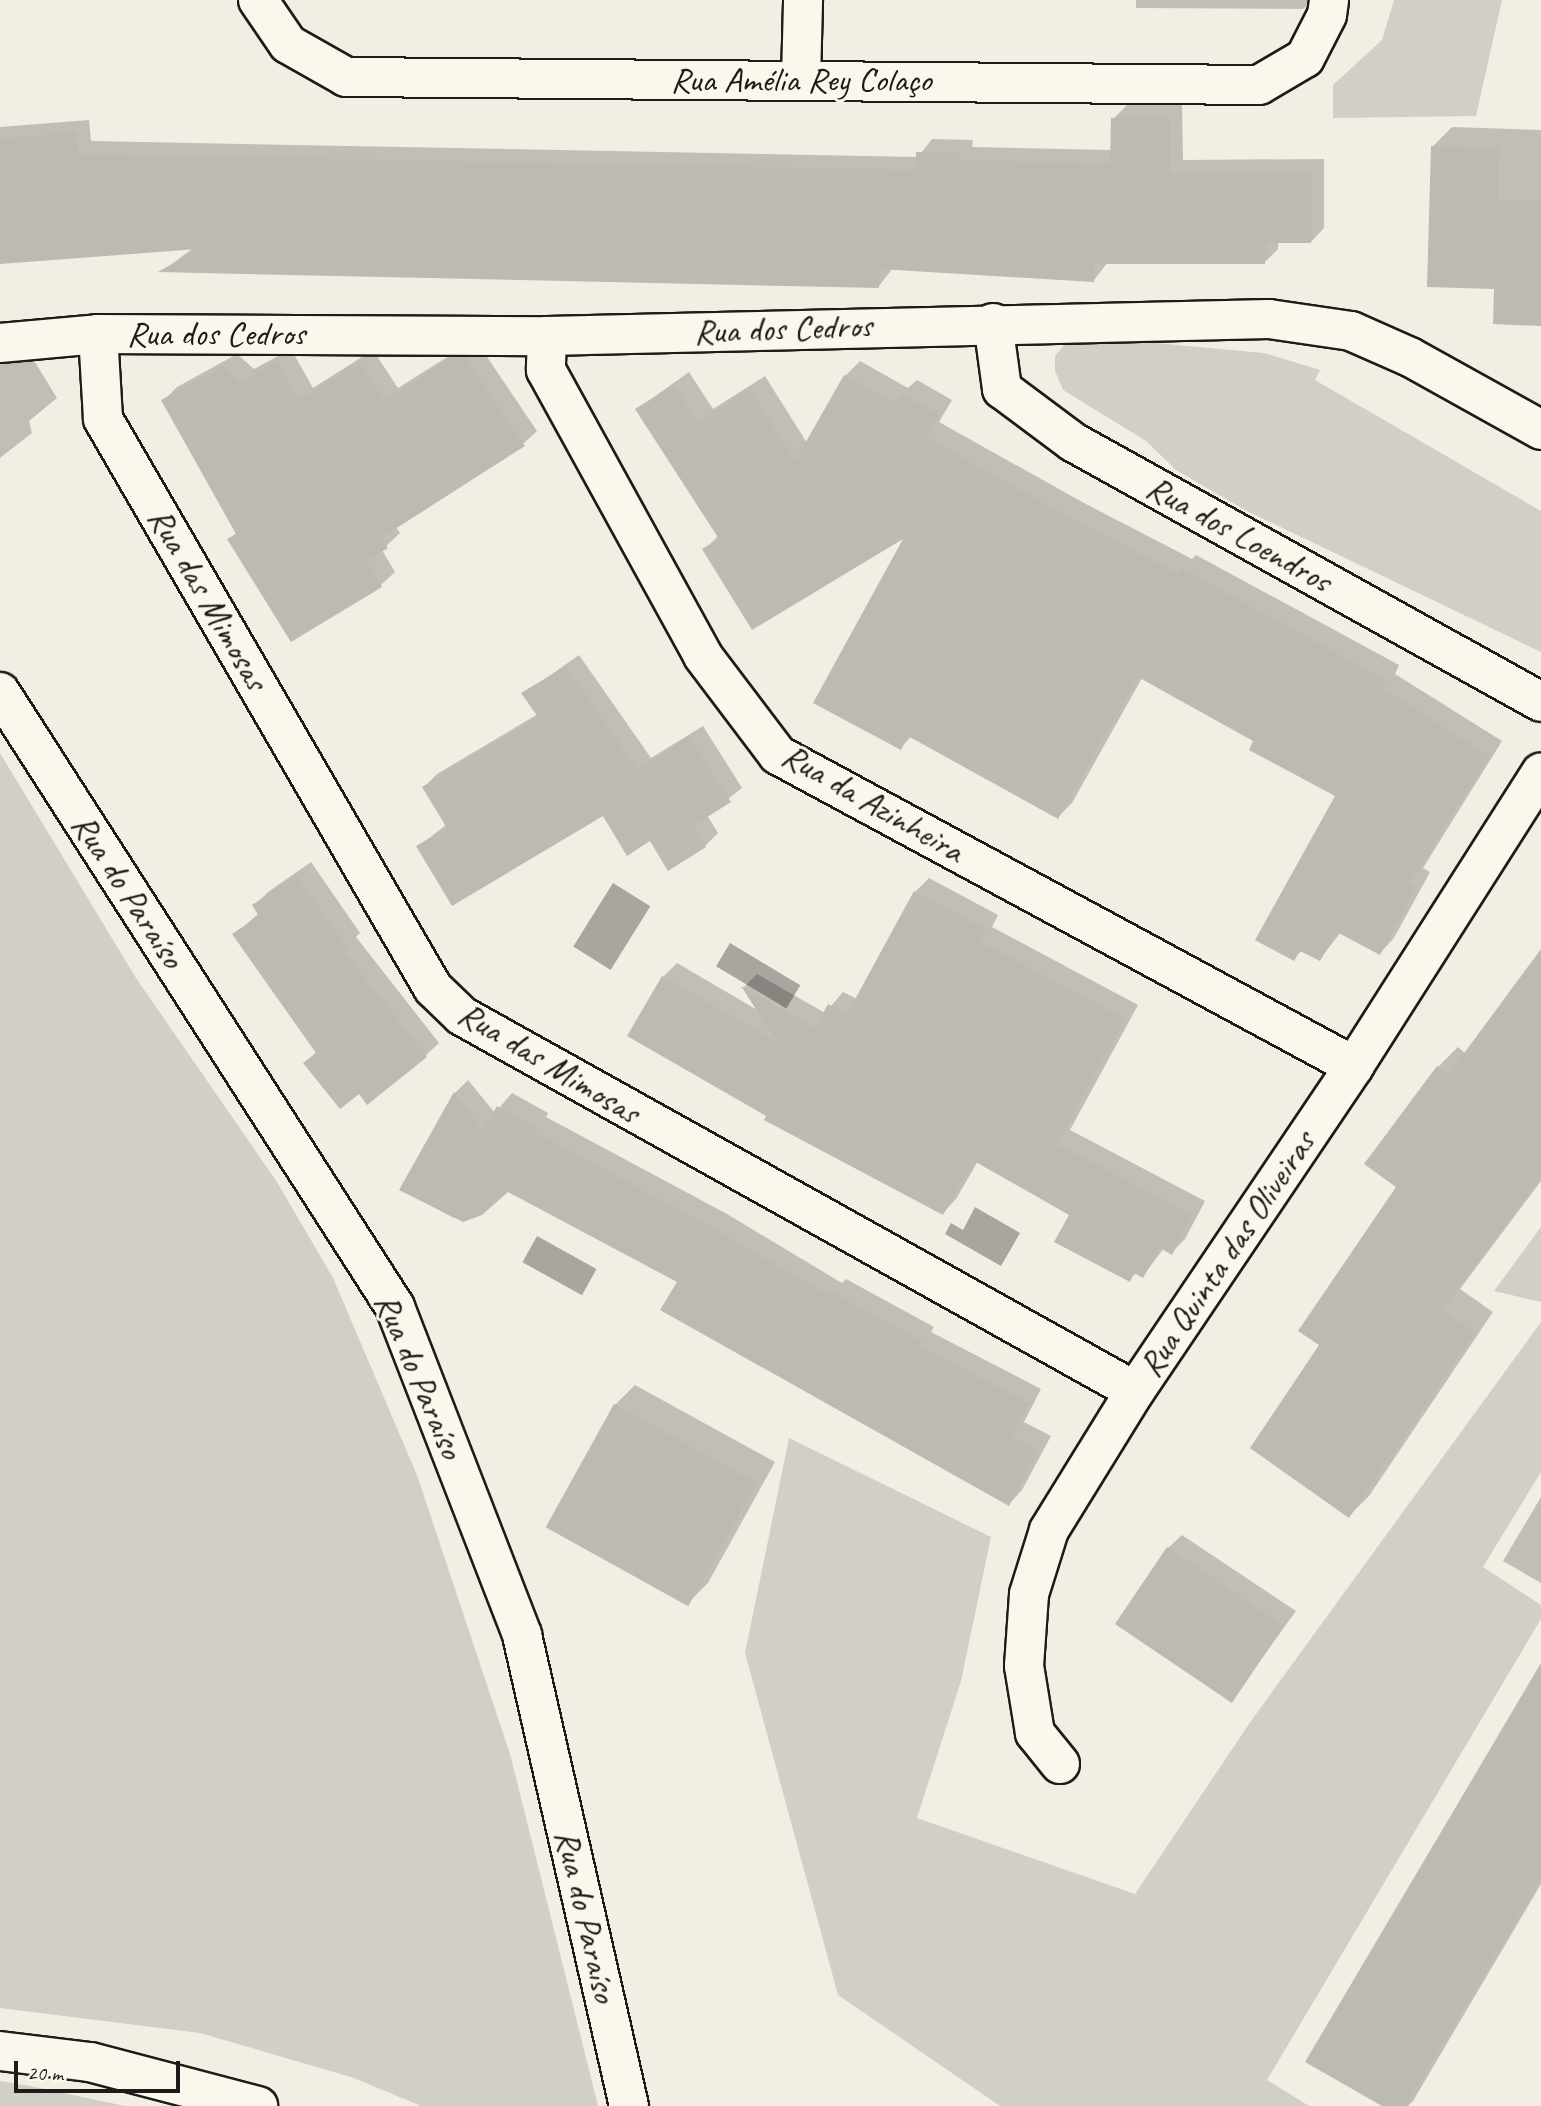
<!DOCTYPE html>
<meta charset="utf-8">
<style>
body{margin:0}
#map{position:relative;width:1541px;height:2106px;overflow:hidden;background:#f2eee4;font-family:Caveat,sans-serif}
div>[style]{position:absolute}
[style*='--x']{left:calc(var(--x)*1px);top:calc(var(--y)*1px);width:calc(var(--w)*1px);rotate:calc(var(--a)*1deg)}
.green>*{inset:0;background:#d2cfc6}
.water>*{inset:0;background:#a9a6a0;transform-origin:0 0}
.shadow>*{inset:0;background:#0003}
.building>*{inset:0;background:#bdbab1;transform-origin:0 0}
.roads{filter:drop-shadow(2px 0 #1c1c1c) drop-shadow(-2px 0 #1c1c1c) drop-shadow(0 2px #1c1c1c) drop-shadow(0 -2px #1c1c1c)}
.minor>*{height:38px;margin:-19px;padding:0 19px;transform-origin:19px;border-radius:19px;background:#fbf7ec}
span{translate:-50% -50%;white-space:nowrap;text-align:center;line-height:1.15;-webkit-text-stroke:6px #fbf7ec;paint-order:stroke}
.street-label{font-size:35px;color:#1c1c1c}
.scale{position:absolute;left:14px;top:2061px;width:166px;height:32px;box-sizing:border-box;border:4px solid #1c1c1c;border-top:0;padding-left:9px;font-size:21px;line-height:24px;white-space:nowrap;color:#1c1c1c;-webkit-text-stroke:5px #fbf7ec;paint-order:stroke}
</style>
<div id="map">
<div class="green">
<i style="clip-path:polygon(1394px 0,1502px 0,1476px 116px,1333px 118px,1333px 85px,1382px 40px)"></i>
<i style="clip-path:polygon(1090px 337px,1264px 353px,1320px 370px,1315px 380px,1541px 511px,1541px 652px,1245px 510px,1176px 470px,1146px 441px,1063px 390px,1055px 371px,1055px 356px,1065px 344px)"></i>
<i style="clip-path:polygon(0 753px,136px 978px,277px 1182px,333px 1278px,417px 1475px,510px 1754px,598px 2106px,421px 2106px,354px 2078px,200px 2033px,0 2008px)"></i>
<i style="clip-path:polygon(1541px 1227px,1541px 1302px,1494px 1291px)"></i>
<i style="clip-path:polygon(1541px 1322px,1541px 1472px,1483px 1567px,1541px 1605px,1541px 1619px,1267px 2080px,1309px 2106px,1000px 2106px,838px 1995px,745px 1653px,789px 1438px,991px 1537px,961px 1681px,917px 1818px,1135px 1894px,1251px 1721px)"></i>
<i style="clip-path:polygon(0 2081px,30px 2086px,125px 2106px,0 2106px)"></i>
</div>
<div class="water">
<i style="left:613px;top:883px;width:44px;height:75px;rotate:32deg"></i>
<i style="left:730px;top:943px;width:82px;height:27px;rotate:31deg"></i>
<i style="clip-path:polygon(975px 1207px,1020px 1233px,1001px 1266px,945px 1234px,951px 1223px,963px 1230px)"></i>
<i style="left:537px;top:1236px;width:68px;height:30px;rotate:29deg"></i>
</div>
<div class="shadow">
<i style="clip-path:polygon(1136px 0,1313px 0,1303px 9px,1136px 8px)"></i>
<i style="clip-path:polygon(1182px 104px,1183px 160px,1324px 159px,1324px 228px,1311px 242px,1278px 241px,1278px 249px,1264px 263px,1108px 262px,1094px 280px,893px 268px,879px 286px,163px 271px,193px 248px,0 263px,0 127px,89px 120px,91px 141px,918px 157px,932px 139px,973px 140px,972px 147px,1112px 150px,1113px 119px,1127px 105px)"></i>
<i style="clip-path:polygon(1452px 127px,1541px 130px,1541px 324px,1496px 287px,1432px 147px)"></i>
<i style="clip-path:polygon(468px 344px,479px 345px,537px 431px,523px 444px,396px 527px,400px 533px,382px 550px,395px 572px,381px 585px,292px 640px,230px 539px,237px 532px,163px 401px,177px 387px,237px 354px,254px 369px,291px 349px,313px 388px,373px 350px,398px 388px)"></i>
<i style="clip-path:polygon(28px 351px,57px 398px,29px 421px,32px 433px,0 458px,0 361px)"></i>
<i style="clip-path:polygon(860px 361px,908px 388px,917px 380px,952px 400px,939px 422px,1084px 503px,1192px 559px,1196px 555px,1399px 665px,1395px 674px,1502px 741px,1423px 868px,1430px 872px,1394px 938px,1380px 953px,1341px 932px,1320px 959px,1302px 950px,1294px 959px,1338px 795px,1256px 741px,1142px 678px,1072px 803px,1058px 817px,912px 736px,900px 748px,908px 534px,704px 550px,719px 535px,637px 409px,689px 372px,713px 409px,765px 376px,807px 443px,845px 376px)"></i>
<i style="clip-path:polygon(579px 655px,651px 758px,703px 726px,742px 788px,707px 815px,718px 833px,705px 846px,650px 839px,603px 814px,418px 847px,447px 824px,424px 787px,437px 774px,538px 714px,524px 694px)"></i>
<i style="clip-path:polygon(311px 862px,360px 933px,356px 937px,439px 1043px,425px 1056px,359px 1091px,306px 1063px,317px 1051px,234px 935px,259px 913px,254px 906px,268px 892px)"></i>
<i style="clip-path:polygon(929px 878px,998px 915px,992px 927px,1138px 1005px,1070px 1130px,1205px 1201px,1185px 1239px,1171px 1253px,1164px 1248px,1143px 1276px,1137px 1272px,1129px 1280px,1071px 1214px,978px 1161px,956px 1199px,943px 1213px,769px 1116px,663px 977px,677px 963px,759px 1011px,744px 987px,757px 974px,825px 1013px,843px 992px,857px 999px,915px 892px)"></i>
<i style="clip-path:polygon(1541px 958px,1541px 1181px,1460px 1289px,1493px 1312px,1369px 1496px,1349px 1516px,1321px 1345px,1399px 1187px,1438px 1067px,1458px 1047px,1466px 1054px)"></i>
<i style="clip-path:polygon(468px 1080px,495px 1113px,512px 1093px,548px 1113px,546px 1117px,727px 1214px,842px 1283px,846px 1279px,934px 1327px,931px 1332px,1041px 1389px,1024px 1422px,1051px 1436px,1022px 1490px,1009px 1504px,680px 1281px,507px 1190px,472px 1218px,454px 1218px,401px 1189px,455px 1093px)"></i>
<i style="clip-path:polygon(635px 1385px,775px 1462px,708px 1583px,688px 1603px,615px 1405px)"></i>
<i style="clip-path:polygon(1541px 1497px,1541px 1583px,1503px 1561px)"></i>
<i style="clip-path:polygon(1182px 1535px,1296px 1611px,1231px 1701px,1168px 1548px)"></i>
<i style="clip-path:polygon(1541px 1666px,1541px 1884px,1413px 2101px,1408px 2106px,1385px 2106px)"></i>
</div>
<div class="building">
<i style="clip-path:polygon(1169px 117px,1170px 173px,1311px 172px,1311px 243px,1266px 243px,1265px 264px,1095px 264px,1094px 282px,880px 269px,879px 288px,158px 272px,198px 249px,0 264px,0 139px,76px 132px,78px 154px,916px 170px,916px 152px,960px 153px,959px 160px,1110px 164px,1111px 118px)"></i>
<i style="clip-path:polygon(1431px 146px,1499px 148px,1498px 200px,1541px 201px,1541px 326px,1493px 324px,1494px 289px,1427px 287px)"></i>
<i style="clip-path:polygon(453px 357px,466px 358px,525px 446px,381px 538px,388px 548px,367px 561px,382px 587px,291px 642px,227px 539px,236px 534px,161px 400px,223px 366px,240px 382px,277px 361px,299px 400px,359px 362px,384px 400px)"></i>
<i style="clip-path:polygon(844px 375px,895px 403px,901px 393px,939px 415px,926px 437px,1069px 517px,1178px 573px,1181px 568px,1386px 680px,1382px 688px,1489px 756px,1410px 883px,1417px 887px,1380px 955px,1337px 932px,1320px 961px,1300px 951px,1294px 961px,1255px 940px,1335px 796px,1249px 750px,1253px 741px,1138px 677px,1058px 819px,908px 736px,901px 750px,813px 703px,903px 539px,752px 630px,702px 549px,719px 539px,635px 409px,674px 385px,698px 422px,750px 389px,795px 461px)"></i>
<i style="clip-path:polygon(566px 666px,637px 769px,689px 737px,731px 802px,693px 826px,706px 847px,668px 871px,650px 841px,627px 856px,603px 816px,452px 906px,416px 846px,447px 828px,422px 787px,538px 717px,521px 693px)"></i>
<i style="clip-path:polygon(296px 875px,347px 948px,343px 951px,427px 1057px,367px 1105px,359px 1094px,340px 1109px,303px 1063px,316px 1053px,232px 934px,259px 916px,252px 905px)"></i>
<i style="clip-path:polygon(914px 891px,986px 929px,979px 941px,1125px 1019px,1057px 1144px,1193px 1215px,1172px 1255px,1160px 1248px,1143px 1278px,1134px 1273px,1130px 1282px,1054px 1242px,1069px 1215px,974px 1161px,943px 1215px,764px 1120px,766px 1116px,627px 1036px,662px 976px,777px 1042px,741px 986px,815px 1028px,828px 1004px,847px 1014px)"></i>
<i style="clip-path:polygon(1541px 949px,1541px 1177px,1442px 1310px,1475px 1332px,1349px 1518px,1250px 1448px,1319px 1345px,1298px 1331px,1396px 1187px,1364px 1164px,1437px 1066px,1448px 1075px)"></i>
<i style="clip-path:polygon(454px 1092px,483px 1130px,497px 1106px,535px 1127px,533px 1131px,713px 1228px,829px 1296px,831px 1292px,922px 1341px,919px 1346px,1029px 1403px,1012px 1436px,1038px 1450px,1009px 1506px,660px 1310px,677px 1282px,508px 1192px,482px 1215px,463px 1222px,399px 1190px)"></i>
<i style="left:614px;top:1404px;width:163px;height:141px;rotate:29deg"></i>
<i style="left:1167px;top:1547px;width:141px;height:93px;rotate:34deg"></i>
<i style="clip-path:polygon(1541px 1663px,1541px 1878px,1406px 2106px,1382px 2106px,1305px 2062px)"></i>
</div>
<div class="roads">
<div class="minor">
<i style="--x:258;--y:0;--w:53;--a:55.7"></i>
<i style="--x:288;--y:44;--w:67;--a:29.6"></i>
<i style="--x:346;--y:77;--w:913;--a:0.5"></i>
<i style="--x:1259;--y:85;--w:53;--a:-30.4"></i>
<i style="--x:1305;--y:58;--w:48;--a:-62.9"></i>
<i style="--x:1327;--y:15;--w:15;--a:-82"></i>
<i style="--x:801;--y:79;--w:79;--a:-88.5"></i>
<i style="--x:993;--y:323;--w:67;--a:82.2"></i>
<i style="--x:1002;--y:389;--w:89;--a:36.7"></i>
<i style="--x:1073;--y:442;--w:535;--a:29.05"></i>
<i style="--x:98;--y:334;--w:85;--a:86.6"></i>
<i style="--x:103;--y:419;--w:658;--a:59.89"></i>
<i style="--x:433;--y:988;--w:40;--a:44"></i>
<i style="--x:462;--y:1016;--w:770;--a:29.13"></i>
<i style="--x:547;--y:336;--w:34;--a:92"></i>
<i style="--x:546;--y:370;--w:326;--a:61.2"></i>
<i style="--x:703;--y:656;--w:124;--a:52.9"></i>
<i style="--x:778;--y:755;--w:655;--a:28.37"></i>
<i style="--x:0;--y:343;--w:98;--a:-5.2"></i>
<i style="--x:98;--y:334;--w:449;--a:0.3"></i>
<i style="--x:547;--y:336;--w:722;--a:-1.35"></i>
<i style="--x:1269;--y:319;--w:83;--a:8.3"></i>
<i style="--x:1351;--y:331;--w:64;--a:23.8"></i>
<i style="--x:1410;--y:357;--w:150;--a:29.1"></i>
<i style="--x:0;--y:692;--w:731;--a:57.29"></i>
<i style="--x:395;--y:1307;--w:352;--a:68.8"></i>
<i style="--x:522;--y:1635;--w:483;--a:77.2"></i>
<i style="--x:1060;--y:1764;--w:40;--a:-129"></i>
<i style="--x:1035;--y:1733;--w:68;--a:-99.3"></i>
<i style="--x:1024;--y:1666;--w:72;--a:-86"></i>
<i style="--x:1029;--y:1594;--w:67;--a:-72.6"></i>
<i style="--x:1049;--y:1530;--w:163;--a:-58.3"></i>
<i style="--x:1135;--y:1391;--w:392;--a:-56"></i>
<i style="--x:1354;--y:1066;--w:348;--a:-57.5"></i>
<i style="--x:0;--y:2051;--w:91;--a:7"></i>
<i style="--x:90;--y:2062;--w:174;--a:14.7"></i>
</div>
</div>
<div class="street-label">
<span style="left:801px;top:80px">Rua Amélia Rey Colaço</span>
<span style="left:783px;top:329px;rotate:-2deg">Rua dos Cedros</span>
<span style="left:216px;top:334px">Rua dos Cedros</span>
<span style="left:1239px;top:534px;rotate:29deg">Rua dos Loendros</span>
<span style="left:208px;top:599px;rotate:60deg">Rua das Mimosas</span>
<span style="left:873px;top:803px;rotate:30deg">Rua da Azinheira</span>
<span style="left:128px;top:891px;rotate:57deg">Rua do Paraíso</span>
<span style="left:549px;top:1063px;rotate:31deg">Rua das Mimosas</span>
<span style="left:1227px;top:1254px;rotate:-56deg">Rua Quinta das Oliveiras</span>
<span style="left:419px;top:1376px;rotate:67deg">Rua do Paraíso</span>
<span style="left:586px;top:1916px;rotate:77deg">Rua do Paraíso</span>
</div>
<div class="scale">20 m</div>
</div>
